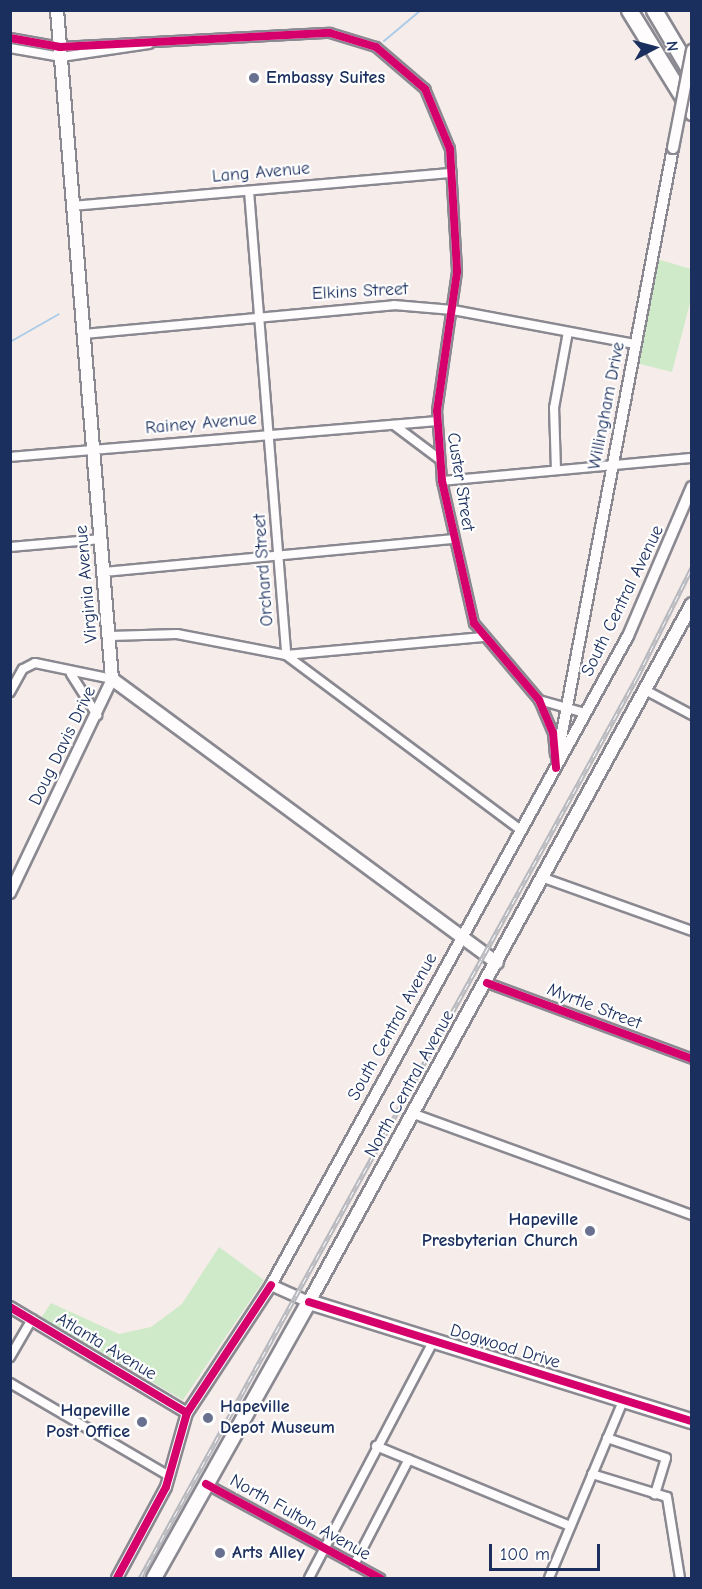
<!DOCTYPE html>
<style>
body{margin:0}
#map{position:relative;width:702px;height:1589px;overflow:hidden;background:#f6ecea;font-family:"Comic Neue",sans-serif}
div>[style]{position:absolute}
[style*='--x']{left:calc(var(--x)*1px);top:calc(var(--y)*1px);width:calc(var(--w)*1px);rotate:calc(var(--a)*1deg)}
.green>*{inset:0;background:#cfeac8}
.stream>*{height:2px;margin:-1px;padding:0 1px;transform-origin:1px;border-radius:1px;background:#abcce9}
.roads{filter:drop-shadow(2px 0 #8a8991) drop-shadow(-2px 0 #8a8991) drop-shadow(0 2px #8a8991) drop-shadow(0 -2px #8a8991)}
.minor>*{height:8px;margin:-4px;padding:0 4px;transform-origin:4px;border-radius:4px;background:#fefcfc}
.tertiary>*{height:10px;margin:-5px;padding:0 5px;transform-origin:5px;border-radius:5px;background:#fefcfc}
.secondary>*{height:12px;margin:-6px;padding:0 6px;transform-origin:6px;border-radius:6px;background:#fefcfc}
.primary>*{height:14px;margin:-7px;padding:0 7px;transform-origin:7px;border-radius:7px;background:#fefcfc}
.motorway>*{height:15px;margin:-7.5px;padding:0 7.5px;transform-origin:7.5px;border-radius:7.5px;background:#fefcfc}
.rail>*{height:4.5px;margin-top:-2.25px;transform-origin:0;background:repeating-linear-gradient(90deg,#fff 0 7px,#b8b9be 0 14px);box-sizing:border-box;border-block:2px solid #b8b9be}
.bridges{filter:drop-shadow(2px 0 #8a8991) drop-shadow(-2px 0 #8a8991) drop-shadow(0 2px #8a8991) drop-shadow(0 -2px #8a8991)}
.tertiary-bridge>*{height:10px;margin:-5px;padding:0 5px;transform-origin:5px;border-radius:5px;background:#fefcfc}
.cycleway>*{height:8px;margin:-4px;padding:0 4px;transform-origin:4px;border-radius:4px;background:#d6006c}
.dots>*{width:16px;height:16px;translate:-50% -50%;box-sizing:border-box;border:3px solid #fff;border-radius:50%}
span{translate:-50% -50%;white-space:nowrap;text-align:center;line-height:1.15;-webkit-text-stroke:4.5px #fff;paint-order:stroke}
.poi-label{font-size:18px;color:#1b2f5e;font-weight:700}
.left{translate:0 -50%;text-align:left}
.right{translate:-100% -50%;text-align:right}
.street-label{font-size:18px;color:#1b2f5e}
.frame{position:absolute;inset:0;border:12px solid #1b2f5e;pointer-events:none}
.north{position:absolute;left:624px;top:18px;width:60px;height:60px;-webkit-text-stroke:4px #fff;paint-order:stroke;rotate:84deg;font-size:16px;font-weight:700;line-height:24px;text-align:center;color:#1b2f5e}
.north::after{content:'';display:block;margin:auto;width:21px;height:27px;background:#1b2f5e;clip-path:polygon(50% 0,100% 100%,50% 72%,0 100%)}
.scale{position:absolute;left:489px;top:1544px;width:111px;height:27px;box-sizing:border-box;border:3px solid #1b2f5e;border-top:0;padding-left:8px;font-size:18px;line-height:21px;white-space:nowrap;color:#1b2f5e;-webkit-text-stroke:4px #fff;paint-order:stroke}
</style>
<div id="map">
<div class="green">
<i style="clip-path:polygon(657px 259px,691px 269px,691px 299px,672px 372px,636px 363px)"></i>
<i style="clip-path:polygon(219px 1247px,264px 1280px,183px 1400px,41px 1318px,51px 1303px,119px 1334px,151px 1327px,182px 1304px)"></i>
</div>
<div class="stream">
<i style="--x:384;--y:41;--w:48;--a:-40"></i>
<i style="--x:10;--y:342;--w:56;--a:-29.7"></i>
</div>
<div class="roads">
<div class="minor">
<i style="--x:10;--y:38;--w:51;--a:10.2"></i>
<i style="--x:60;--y:47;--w:270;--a:-3"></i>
<i style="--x:330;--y:33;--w:48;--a:16.9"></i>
<i style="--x:376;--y:47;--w:65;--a:40.6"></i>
<i style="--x:425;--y:89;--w:65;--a:67.4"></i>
<i style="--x:450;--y:149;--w:123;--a:86.7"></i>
<i style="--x:457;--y:272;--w:140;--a:98.2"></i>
<i style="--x:437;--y:411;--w:70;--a:85.9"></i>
<i style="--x:442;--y:481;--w:146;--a:77.3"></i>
<i style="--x:474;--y:623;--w:101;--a:49.8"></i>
<i style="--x:539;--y:700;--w:36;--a:67"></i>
<i style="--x:553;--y:733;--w:21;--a:85"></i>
<i style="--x:10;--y:48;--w:52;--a:10"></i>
<i style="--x:61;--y:57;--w:89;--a:-8.4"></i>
<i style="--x:249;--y:191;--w:465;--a:85.4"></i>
<i style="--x:286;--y:655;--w:293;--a:36.7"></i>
<i style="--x:73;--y:206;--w:380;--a:-5"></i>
<i style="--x:84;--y:334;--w:311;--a:-5.3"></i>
<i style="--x:394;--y:305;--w:59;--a:4.8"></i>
<i style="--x:453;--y:310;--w:185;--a:10.6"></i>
<i style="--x:394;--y:425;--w:55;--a:36.9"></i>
<i style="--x:10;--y:457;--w:428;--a:-4.8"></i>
<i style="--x:556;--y:470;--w:62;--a:-91.8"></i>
<i style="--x:554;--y:408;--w:77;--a:-79.6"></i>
<i style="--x:442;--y:481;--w:251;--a:-5.3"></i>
<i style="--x:10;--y:547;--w:92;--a:-5"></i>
<i style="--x:104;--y:572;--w:352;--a:-5.4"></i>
<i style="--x:110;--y:636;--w:67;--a:-1.7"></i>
<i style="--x:177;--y:634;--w:111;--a:10.9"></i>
<i style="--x:286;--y:655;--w:198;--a:-5.2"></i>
<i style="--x:71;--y:674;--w:49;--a:57.6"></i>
<i style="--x:647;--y:691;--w:51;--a:28.1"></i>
<i style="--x:10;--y:692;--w:26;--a:-61"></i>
<i style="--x:23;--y:669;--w:13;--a:-27"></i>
<i style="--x:35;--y:663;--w:79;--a:11.7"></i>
<i style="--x:539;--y:700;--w:48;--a:15.8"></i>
<i style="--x:544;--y:878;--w:157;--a:19.7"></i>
<i style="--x:487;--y:983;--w:219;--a:20.3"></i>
<i style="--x:414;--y:1114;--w:296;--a:20"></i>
<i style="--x:10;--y:1357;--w:44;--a:-59.9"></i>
<i style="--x:10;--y:1383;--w:184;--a:30.3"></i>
<i style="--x:607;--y:1438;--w:62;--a:18.7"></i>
<i style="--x:666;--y:1458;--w:38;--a:107"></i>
<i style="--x:376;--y:1446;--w:210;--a:22.4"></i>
<i style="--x:592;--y:1474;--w:78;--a:17"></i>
<i style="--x:667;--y:1497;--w:82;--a:80.9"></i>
<i style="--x:206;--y:1484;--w:198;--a:28.4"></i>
<i style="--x:354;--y:1565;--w:119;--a:-62.6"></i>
<i style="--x:309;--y:1578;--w:269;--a:-62.3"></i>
<i style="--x:549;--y:1578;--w:194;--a:-67.3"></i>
</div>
<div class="tertiary">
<i style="--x:557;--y:759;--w:622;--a:-79.25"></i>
<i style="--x:10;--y:893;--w:237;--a:-64.5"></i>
<i style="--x:271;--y:1285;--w:42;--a:24.1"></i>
<i style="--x:10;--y:1307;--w:206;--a:30.9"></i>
<i style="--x:117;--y:1578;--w:103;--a:-61.7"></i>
<i style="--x:166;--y:1487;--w:77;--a:-74.2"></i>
<i style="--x:187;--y:1413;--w:153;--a:-56.7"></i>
<i style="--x:271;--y:1285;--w:741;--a:-61.19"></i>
<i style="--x:628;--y:636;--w:162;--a:-66.8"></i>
</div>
<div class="secondary">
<i style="--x:57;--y:10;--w:671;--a:85.3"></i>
<i style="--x:112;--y:679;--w:478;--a:36.4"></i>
<i style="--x:309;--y:1302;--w:796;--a:-61.25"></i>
</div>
<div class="primary">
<i style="--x:154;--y:1578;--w:317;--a:-60.7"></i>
<i style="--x:309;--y:1302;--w:401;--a:17.3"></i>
</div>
<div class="motorway">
<i style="--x:629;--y:10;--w:120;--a:58.3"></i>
<i style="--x:654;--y:10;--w:74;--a:59.3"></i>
</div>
</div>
<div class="rail">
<i style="--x:140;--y:1578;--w:1029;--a:-61.12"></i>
<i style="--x:637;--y:677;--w:123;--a:-63.4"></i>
</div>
<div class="bridges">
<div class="tertiary-bridge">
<i style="--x:673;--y:148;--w:100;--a:-79"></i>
</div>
</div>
<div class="cycleway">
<i style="--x:10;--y:38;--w:51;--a:10.2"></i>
<i style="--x:60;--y:47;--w:270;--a:-3"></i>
<i style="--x:330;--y:33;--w:48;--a:16.9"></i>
<i style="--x:376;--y:47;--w:65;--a:40.6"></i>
<i style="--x:425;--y:89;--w:65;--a:67.4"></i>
<i style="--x:450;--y:149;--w:123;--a:86.7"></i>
<i style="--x:457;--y:272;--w:140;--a:98.2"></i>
<i style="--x:437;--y:411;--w:70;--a:85.9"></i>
<i style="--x:442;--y:481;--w:146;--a:77.3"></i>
<i style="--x:474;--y:623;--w:101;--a:49.8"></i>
<i style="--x:539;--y:700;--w:36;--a:67"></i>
<i style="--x:553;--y:733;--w:35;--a:85"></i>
<i style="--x:487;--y:983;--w:219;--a:20.3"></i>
<i style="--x:309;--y:1302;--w:401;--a:17.3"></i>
<i style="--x:10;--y:1307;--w:206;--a:30.9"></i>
<i style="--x:206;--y:1484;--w:198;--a:28.4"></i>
<i style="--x:117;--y:1578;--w:103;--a:-61.7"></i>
<i style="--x:166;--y:1487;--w:77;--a:-74.2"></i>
<i style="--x:187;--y:1413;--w:153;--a:-56.7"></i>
</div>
<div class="dots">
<i style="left:254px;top:78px;background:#68718f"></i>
<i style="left:590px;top:1231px;background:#68718f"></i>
<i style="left:208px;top:1418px;background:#68718f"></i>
<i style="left:142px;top:1422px;background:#68718f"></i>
<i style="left:220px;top:1553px;background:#68718f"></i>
</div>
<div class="poi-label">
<span class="left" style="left:266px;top:78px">Embassy Suites</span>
<span class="right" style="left:578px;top:1231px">Hapeville<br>Presbyterian Church</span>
<span class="left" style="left:220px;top:1418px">Hapeville<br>Depot Museum</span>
<span class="right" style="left:130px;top:1422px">Hapeville<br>Post Office</span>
<span class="left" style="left:232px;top:1553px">Arts Alley</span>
</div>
<div class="street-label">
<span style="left:261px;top:173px;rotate:-5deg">Lang Avenue</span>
<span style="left:360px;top:292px;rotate:-3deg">Elkins Street</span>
<span style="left:607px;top:406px;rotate:-79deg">Willingham Drive</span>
<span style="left:201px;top:424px;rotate:-5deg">Rainey Avenue</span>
<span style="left:460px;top:482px;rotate:81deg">Custer Street</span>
<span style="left:264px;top:570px;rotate:-94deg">Orchard Street</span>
<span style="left:87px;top:584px;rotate:-95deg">Virginia Avenue</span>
<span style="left:623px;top:601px;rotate:-64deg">South Central Avenue</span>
<span style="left:63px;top:746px;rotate:-64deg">Doug Davis Drive</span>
<span style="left:594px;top:1007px;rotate:21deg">Myrtle Street</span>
<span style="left:393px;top:1027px;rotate:-61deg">South Central Avenue</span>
<span style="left:410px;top:1084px;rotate:-61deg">North Central Avenue</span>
<span style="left:106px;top:1347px;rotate:31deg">Atlanta Avenue</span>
<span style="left:505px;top:1347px;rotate:17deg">Dogwood Drive</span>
<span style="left:300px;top:1518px;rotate:29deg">North Fulton Avenue</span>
</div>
<div class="frame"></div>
<div class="north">N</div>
<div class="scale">100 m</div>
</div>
